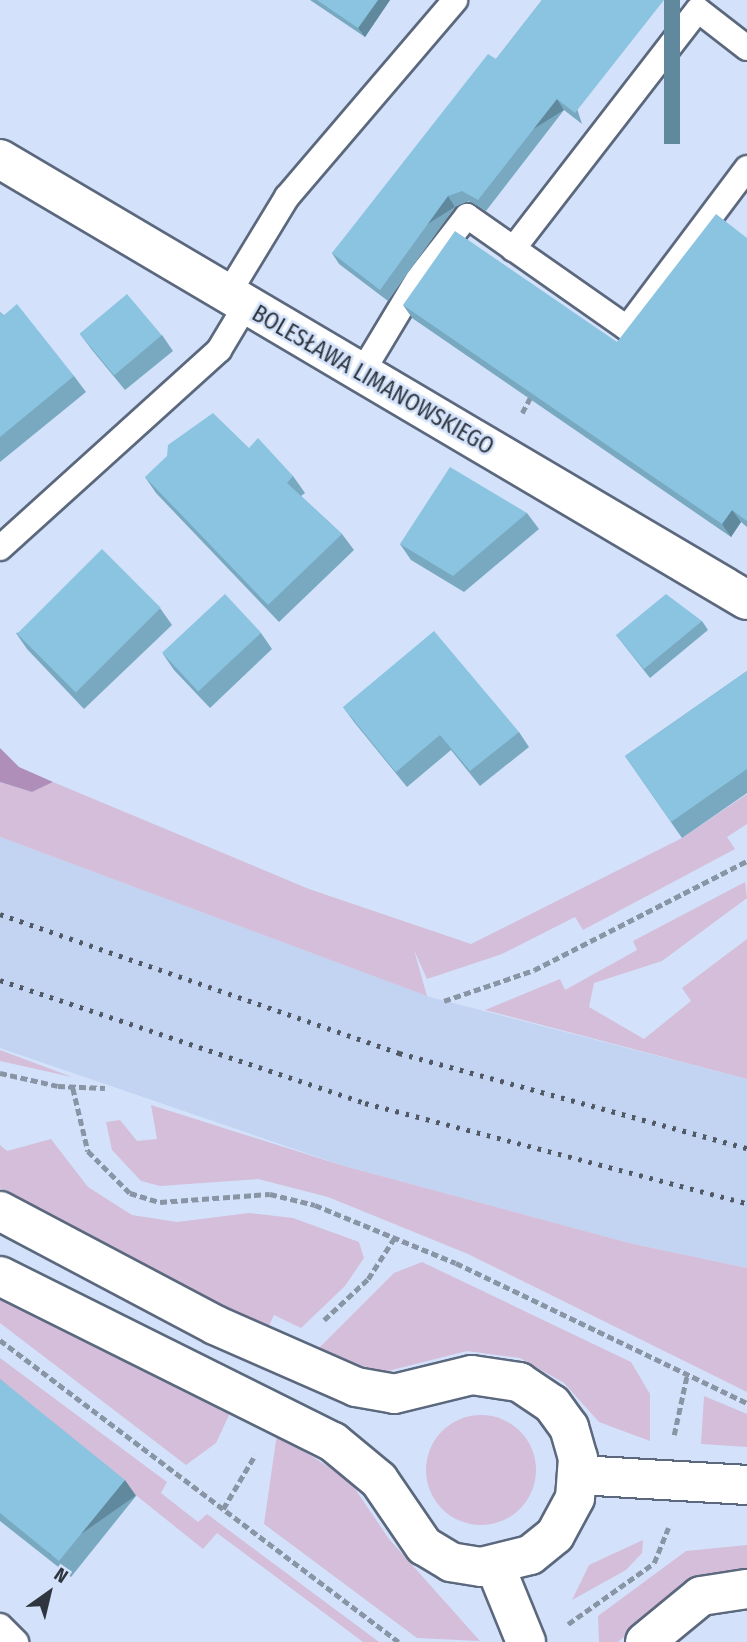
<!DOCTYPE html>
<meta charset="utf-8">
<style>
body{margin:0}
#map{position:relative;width:747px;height:1642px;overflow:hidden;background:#d3e2fa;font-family:"Fira Sans Condensed",sans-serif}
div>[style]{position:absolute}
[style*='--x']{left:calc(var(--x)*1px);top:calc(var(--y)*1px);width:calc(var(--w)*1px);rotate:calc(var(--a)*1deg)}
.built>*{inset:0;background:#c2d4f2}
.green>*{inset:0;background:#d4beda}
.round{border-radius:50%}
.forest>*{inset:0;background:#af8eb9}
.path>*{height:4.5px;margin-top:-2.25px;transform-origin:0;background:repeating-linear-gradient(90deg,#8994a5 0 7px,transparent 0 10.5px)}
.roads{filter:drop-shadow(2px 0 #5b687d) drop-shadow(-2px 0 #5b687d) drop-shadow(0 2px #5b687d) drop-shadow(0 -2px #5b687d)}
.lane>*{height:24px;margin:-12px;padding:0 12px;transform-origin:12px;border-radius:12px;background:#fff}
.street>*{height:38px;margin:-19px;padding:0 19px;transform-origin:19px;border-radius:19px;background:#fff}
.secondary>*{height:38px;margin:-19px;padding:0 19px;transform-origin:19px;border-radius:19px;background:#fff}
.rail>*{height:5px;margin-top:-2.5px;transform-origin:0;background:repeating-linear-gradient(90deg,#515965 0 3.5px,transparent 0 10.5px)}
.wall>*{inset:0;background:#78a9c1}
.shaded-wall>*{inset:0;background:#61899d;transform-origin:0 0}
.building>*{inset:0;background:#8bc4e0;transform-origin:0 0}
span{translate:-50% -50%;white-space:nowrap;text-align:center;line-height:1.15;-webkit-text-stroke:5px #d3e2fa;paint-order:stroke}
.street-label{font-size:23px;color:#30363f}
.north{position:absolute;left:14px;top:1558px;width:70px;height:70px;-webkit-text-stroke:5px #d3e2fa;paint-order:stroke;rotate:34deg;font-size:19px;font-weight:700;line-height:28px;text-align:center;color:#30363f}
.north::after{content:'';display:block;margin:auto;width:24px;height:32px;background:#30363f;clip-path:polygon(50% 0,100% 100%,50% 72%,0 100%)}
</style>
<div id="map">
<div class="built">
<i style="clip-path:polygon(0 837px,430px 997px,747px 1079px,747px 1268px,629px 1243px,344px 1166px,0 1048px)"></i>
</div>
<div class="green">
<i style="clip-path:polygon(0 782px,32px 792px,53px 782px,309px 889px,471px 944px,682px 838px,747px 794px,747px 824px,727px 837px,735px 849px,583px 930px,575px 917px,502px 954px,427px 979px,414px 950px,427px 996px,0 837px)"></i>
<i style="clip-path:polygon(745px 882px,747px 898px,662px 961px,594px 983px,589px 1007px,644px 1039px,691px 1001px,682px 988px,747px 939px,747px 1079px,485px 1010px,560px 979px,565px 990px,637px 950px,633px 941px)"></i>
<i style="clip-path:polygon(0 1050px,72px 1077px,0 1061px)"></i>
<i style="clip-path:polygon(151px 1105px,344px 1166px,629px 1243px,747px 1268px,747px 1392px,468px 1254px,328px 1197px,258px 1179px,160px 1186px,141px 1181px,112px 1150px,106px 1122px,120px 1120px,137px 1141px,157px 1139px)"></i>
<i style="clip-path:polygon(51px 1139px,88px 1187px,132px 1215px,177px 1222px,249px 1213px,293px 1218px,359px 1242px,364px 1258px,345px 1286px,301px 1328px,274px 1315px,267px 1330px,0 1188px,0 1145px,7px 1151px)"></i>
<i style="clip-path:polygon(422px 1262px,631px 1362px,650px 1394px,650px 1441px,599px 1422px,564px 1383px,520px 1358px,467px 1351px,384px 1372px,315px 1352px,394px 1273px)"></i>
<i style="clip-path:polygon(0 1298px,230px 1413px,216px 1443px,186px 1465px,0 1323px)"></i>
<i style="clip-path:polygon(0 1358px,167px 1482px,161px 1493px,198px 1522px,207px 1514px,379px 1642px,363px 1642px,217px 1533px,203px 1549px,0 1386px)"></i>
<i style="clip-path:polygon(704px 1396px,747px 1414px,747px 1447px,701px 1444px)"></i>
<i class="round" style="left:426px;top:1415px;width:110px;height:110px"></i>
<i style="clip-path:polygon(277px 1434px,349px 1480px,389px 1539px,480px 1641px,417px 1638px,264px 1524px)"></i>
<i style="clip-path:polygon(643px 1540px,642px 1553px,626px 1570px,572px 1600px,589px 1565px)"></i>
<i style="clip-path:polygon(747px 1545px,747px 1575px,681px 1586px,618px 1642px,599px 1642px,598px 1616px,686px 1551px)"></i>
</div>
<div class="forest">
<i style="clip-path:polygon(0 748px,19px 767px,53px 782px,32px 792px,0 782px)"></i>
</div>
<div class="path">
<i style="--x:522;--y:413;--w:17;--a:-62"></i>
<i style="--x:444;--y:1001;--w:95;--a:-19"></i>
<i style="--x:534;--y:970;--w:239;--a:-27.1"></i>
<i style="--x:0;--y:1073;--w:59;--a:12.6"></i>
<i style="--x:58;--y:1086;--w:47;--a:2.4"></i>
<i style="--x:73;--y:1088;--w:65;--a:76.6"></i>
<i style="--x:88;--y:1151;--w:59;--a:45"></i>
<i style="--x:130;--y:1193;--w:31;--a:17"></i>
<i style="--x:160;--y:1202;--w:110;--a:-4.2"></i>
<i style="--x:270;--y:1194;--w:46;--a:13.7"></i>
<i style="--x:315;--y:1205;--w:152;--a:22.4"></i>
<i style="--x:456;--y:1263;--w:323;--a:25.7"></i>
<i style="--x:324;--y:1320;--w:60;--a:-43"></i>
<i style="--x:368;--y:1279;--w:50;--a:-57.3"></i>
<i style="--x:0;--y:1340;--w:500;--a:37.12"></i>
<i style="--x:674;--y:1435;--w:61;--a:-77.8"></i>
<i style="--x:223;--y:1509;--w:63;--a:-59.3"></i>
<i style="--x:568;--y:1624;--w:105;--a:-35.3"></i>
<i style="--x:654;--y:1563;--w:38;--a:-68"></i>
</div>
<div class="roads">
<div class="lane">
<i style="--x:513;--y:249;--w:302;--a:-52.3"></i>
<i style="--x:698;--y:10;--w:62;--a:37.8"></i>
<i style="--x:228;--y:294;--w:114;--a:-58.7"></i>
<i style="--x:287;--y:197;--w:259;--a:-49.5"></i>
<i style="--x:361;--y:374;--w:111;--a:-59"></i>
<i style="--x:418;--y:279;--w:80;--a:-52.1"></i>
<i style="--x:467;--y:216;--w:195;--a:35"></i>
<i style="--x:627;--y:328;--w:200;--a:-53.1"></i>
<i style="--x:0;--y:548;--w:295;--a:-42.1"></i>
<i style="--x:219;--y:350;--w:52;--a:-59"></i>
<i style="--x:0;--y:1626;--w:23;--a:45"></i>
</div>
<div class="street">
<i style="--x:0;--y:159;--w:867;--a:30.56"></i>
<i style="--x:645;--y:1642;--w:72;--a:-39.4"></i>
<i style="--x:701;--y:1596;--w:47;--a:-8.7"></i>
</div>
<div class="secondary">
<i style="--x:0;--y:1211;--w:243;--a:27.9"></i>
<i style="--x:215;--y:1325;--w:154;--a:23.7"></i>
<i style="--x:356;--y:1387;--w:39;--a:10"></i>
<i style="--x:394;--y:1394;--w:80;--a:-13.7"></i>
<i style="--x:472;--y:1375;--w:48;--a:8.5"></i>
<i style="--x:519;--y:1382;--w:40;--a:34"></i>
<i style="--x:552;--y:1404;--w:29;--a:54"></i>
<i style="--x:569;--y:1427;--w:32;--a:74"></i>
<i style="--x:578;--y:1458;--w:40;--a:94.3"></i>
<i style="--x:575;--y:1498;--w:42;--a:118.4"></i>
<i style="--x:555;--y:1535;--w:32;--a:141"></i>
<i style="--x:530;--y:1555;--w:50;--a:166.2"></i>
<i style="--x:481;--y:1567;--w:30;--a:-171"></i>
<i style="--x:451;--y:1562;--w:31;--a:-149"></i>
<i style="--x:424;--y:1546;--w:80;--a:-124.3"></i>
<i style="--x:379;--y:1480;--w:60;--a:-140.4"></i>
<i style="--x:333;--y:1442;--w:372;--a:-153.5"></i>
<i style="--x:579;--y:1475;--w:168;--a:3.4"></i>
<i style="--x:495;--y:1566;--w:82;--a:67.8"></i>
</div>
</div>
<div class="rail">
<i style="--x:0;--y:914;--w:423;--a:19.2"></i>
<i style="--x:399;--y:1053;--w:361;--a:15.3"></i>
<i style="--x:0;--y:980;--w:385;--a:18.6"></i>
<i style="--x:365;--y:1103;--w:395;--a:14.7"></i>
</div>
<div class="wall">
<i style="clip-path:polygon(310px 0,390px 0,365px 37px)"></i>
<i style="clip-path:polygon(542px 0,582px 124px,564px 110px,486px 211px,469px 201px,455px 207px,388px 301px,339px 264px,332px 253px,496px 59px)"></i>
<i style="clip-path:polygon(747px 238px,747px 527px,741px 522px,731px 537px,412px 318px,403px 305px,617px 342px)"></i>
<i style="clip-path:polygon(0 312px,74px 376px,86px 392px,0 462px)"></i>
<i style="clip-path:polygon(80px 334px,162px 335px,173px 351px,125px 390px,92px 350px)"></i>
<i style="clip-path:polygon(249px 448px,293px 476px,305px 493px,301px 496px,342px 534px,354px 550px,279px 622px,156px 493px,145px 477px)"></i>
<i style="clip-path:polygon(527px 513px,539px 529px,464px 592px,411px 560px,400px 544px)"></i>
<i style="clip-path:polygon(160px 608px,172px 625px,84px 709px,27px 649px,16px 633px)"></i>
<i style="clip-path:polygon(702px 621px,708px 630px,650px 678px,616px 635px)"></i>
<i style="clip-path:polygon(261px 633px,272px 649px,210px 708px,174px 670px,163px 654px)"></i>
<i style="clip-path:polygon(747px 671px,747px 793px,682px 838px,625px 756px)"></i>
<i style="clip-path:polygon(343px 707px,519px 732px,529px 747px,480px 786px,451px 750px,407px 787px,354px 722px)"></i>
<i style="clip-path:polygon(0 1379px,136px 1496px,71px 1577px,0 1521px)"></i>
</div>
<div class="shaded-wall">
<i style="clip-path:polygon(378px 0,390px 0,365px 37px,358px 28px)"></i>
<i style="left:664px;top:0;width:16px;height:144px"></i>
<i style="left:557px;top:99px;width:13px;height:128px;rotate:58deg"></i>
<i style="left:448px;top:196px;width:13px;height:116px;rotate:58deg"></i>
<i style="clip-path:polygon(732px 510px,741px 522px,731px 537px,722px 524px)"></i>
<i style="left:125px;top:1480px;width:19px;height:104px;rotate:55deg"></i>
</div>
<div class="building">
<i style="clip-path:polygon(317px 0,378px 0,358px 28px)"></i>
<i style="clip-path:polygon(542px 0,664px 0,575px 113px,557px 99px,478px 200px,462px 191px,448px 196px,380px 290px,332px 253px,488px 54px,496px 59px)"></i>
<i style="clip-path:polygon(716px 214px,747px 238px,747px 521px,732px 510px,722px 524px,403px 305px,455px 231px,617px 342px)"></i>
<i style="left:127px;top:294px;width:54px;height:62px;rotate:50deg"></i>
<i style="clip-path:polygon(17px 304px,74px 376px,0 437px,0 312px,3px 316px)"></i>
<i style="clip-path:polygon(213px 413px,249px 448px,258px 438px,293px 476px,287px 483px,342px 534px,268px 605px,145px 477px,167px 456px,168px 445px)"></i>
<i style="clip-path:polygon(450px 467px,527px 513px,453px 576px,400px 544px)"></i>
<i style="left:102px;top:549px;width:83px;height:120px;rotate:45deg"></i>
<i style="left:225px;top:594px;width:53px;height:86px;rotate:47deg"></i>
<i style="clip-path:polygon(666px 594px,702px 621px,644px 669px,616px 635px)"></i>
<i style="clip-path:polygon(434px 631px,519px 732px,470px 771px,440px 735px,396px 772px,343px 707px)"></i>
<i style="clip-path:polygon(747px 671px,747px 769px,671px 822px,625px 756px)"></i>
<i style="clip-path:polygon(0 1379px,125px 1480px,59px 1561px,0 1513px)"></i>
</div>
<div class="street-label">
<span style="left:373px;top:380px;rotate:30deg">BOLESŁAWA LIMANOWSKIEGO</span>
</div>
<div class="north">N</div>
</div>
